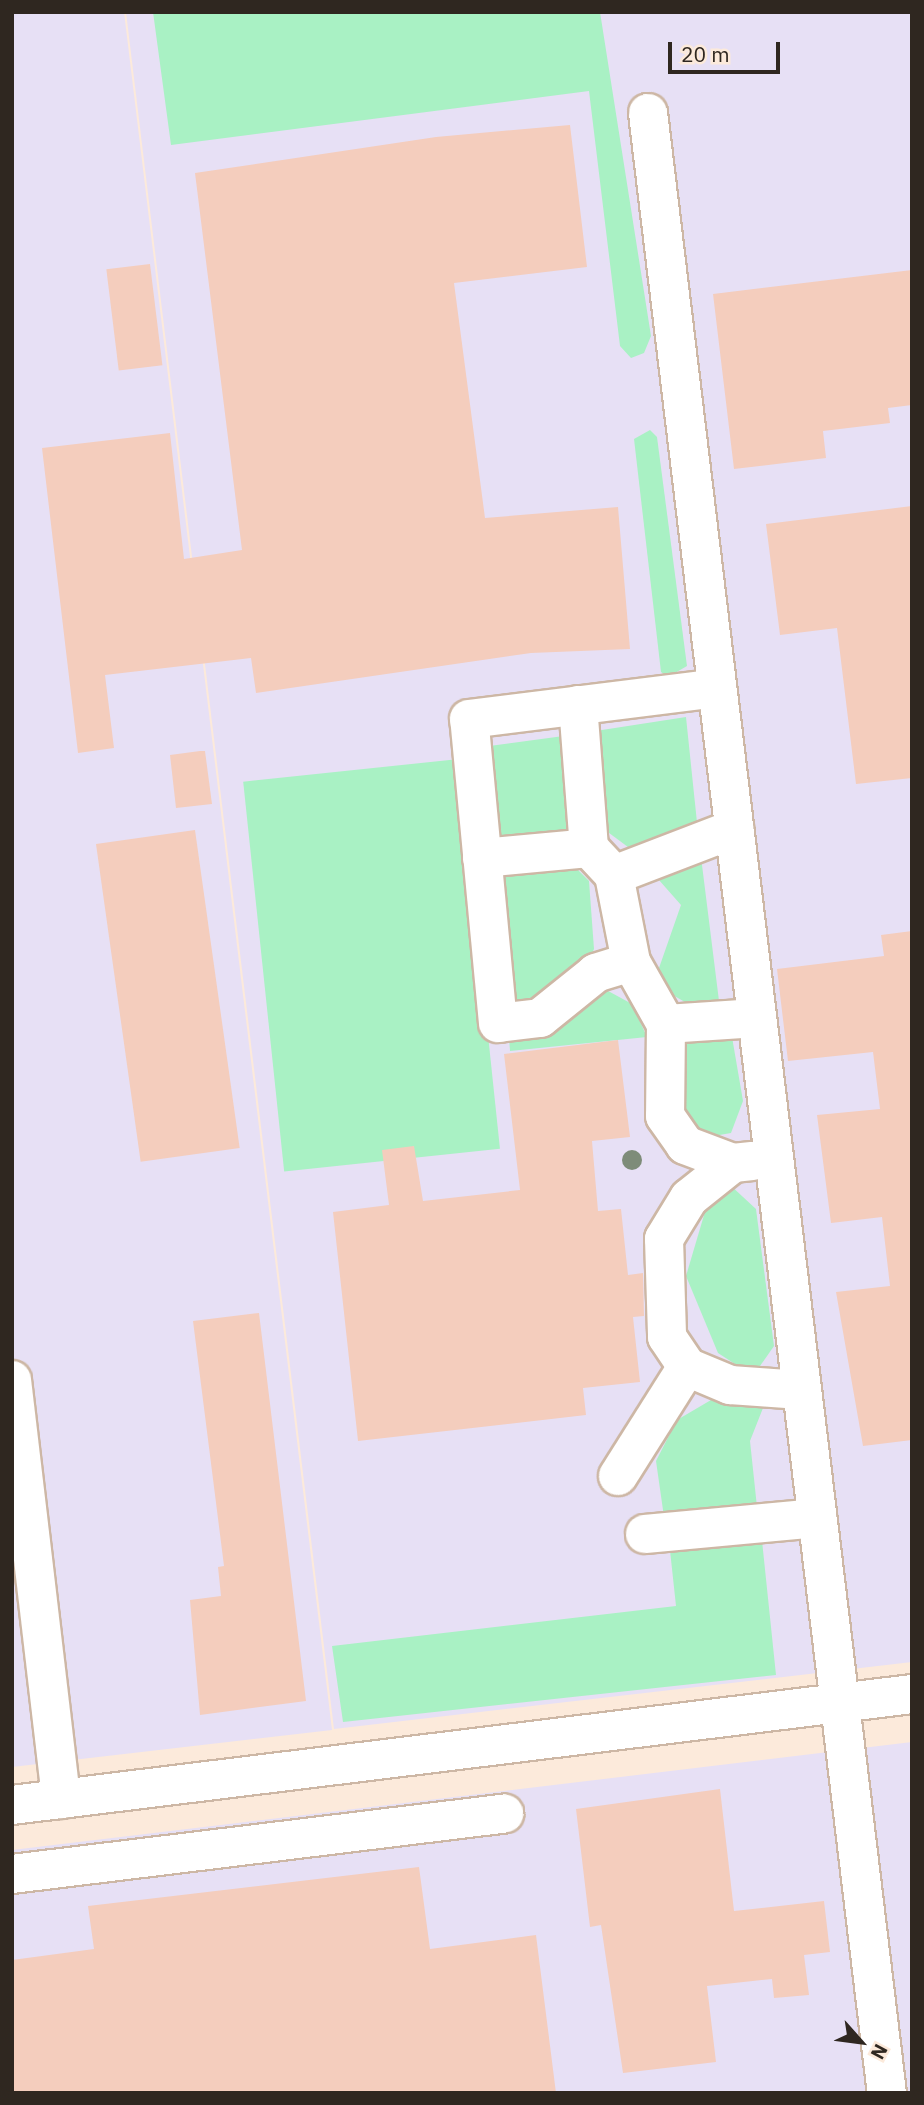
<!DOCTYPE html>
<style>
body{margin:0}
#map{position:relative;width:924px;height:2105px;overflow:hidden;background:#fceadb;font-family:"IBM Plex Sans",sans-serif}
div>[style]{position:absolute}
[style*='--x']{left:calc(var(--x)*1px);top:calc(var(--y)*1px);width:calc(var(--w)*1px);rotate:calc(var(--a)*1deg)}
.industrial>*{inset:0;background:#e7e0f5}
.green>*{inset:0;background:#a9f1c4;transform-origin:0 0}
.building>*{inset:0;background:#f4cdbd;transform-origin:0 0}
.roads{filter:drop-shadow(2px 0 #cdb7a5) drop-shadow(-2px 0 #cdb7a5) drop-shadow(0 2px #cdb7a5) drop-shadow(0 -2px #cdb7a5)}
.minor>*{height:38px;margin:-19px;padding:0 19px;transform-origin:19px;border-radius:19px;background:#fff}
.trees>*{width:20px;height:20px;margin:-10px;border-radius:50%;background:#7e8c79}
span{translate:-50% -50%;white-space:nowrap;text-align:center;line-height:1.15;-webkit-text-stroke:5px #fceadb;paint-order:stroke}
.frame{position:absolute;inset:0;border:14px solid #2f2720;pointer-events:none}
.north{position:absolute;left:826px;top:2007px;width:70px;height:70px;-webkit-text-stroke:5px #fceadb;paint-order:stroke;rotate:118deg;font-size:19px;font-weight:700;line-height:28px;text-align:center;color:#2f2720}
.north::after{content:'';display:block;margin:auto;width:24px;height:32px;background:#2f2720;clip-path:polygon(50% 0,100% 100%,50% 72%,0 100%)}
.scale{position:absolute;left:668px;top:42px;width:112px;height:32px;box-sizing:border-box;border:4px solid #2f2720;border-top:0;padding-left:9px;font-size:21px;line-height:24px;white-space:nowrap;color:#2f2720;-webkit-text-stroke:5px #fceadb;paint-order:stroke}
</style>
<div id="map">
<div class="industrial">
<i style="clip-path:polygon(12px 12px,124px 12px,332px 1730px,12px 1767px)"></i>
<i style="clip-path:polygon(126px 12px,912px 12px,912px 1662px,334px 1729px)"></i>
<i style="clip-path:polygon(912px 1742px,912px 2093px,12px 2093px,12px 1850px)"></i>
</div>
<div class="green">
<i style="clip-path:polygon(153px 12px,600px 12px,651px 336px,644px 353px,631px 358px,620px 346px,589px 91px,171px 145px)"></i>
<i style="clip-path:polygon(650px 430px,657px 437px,687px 666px,668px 677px,661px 672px,634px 439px)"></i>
<i style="clip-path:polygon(686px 717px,698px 832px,632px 850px,597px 824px,589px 732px)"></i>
<i style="clip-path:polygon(571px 735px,568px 839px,497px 845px,482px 747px)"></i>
<i style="left:459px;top:759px;width:392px;height:217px;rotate:84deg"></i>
<i style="clip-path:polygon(700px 849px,720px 1009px,704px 1013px,664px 990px,659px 968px,681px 905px,651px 871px)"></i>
<i style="clip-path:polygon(570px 862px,589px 881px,594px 949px,586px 967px,548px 1000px,504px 1010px,501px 869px)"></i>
<i style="clip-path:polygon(599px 986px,632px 1004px,647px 1037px,510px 1051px,509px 1037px)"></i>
<i style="clip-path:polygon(681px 1037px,732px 1037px,743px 1101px,731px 1133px,702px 1138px,687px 1126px,680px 1102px)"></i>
<i style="clip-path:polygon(729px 1184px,756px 1209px,774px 1346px,760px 1366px,738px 1366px,718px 1353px,686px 1276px,707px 1205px)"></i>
<i style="clip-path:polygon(711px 1400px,763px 1408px,750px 1441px,757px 1507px,664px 1517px,656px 1461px,677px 1420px)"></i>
<i style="clip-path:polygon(761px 1531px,776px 1675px,343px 1722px,332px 1646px,676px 1606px,669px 1541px)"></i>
</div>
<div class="building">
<i style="clip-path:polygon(570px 125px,587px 267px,454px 283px,485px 518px,618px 507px,630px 649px,531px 653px,256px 693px,251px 658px,105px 675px,114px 748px,78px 753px,42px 448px,170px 433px,184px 559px,242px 550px,195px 173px,436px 137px)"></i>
<i style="left:150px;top:264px;width:102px;height:44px;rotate:83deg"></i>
<i style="clip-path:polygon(912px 270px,912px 405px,888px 408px,890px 423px,823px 431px,826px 458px,734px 469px,713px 294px)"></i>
<i style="clip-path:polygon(912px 506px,912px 778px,856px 784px,837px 628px,780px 635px,766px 524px)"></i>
<i style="clip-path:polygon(200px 751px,205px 751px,212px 804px,176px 808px,170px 755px)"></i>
<i style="left:195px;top:830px;width:321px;height:100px;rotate:82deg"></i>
<i style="clip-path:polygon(912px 931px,912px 1440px,863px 1446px,836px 1292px,890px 1286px,882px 1217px,831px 1223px,817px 1115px,880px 1109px,873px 1052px,788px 1061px,777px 969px,884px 956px,881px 935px)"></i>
<i style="clip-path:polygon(618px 1040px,630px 1137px,592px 1141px,598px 1211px,621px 1209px,628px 1275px,643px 1273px,644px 1316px,633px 1317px,640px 1382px,583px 1388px,586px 1415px,358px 1441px,333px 1212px,389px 1205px,382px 1150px,414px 1146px,423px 1201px,520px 1190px,504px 1054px)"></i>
<i style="clip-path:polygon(259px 1313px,306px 1701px,200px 1715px,190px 1600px,221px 1596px,218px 1567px,224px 1566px,193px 1321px)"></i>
<i style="clip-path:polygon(720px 1789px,734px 1911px,824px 1901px,830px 1952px,804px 1955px,809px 1995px,774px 1998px,772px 1979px,707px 1986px,716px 2062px,623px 2073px,601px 1925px,590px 1927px,576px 1809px)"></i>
<i style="clip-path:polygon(419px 1867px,430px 1949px,536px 1935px,556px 2093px,12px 2093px,12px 1960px,94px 1949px,88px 1906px)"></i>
</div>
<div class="roads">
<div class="minor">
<i style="--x:648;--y:113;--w:1994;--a:83.12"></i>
<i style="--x:578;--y:705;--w:143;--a:85.6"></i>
<i style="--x:589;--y:848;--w:37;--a:47"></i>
<i style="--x:614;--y:875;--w:89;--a:78.9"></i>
<i style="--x:631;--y:962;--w:71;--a:60.6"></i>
<i style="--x:666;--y:1024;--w:92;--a:90.6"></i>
<i style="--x:665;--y:1116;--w:35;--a:55"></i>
<i style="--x:685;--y:1145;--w:51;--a:20.6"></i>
<i style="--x:482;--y:858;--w:107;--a:-5.3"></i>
<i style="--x:614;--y:875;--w:129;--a:-21"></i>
<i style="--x:631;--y:962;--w:37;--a:163"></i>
<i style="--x:596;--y:973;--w:72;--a:141.2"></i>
<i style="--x:540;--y:1018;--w:42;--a:173.2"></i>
<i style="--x:498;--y:1023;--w:305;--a:-95.4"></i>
<i style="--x:469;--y:719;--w:250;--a:-7.1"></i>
<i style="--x:666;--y:1024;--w:91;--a:-3.8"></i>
<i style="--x:752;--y:1161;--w:19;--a:174"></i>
<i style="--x:733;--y:1163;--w:56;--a:141.5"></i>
<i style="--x:689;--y:1198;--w:48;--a:121.4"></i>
<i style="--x:664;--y:1239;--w:98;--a:88.2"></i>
<i style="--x:667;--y:1337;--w:36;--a:56"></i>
<i style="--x:687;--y:1367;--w:47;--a:22.7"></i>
<i style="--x:730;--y:1385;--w:71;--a:4"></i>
<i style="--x:12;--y:1380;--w:422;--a:83.3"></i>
<i style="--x:618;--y:1476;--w:129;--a:-57.7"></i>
<i style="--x:645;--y:1534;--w:173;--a:-5.3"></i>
<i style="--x:12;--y:1805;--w:907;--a:-7.03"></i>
<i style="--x:12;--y:1874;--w:496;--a:-7"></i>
</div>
</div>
<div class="trees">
<i style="left:632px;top:1160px"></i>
</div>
<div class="frame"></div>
<div class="north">N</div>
<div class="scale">20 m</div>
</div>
